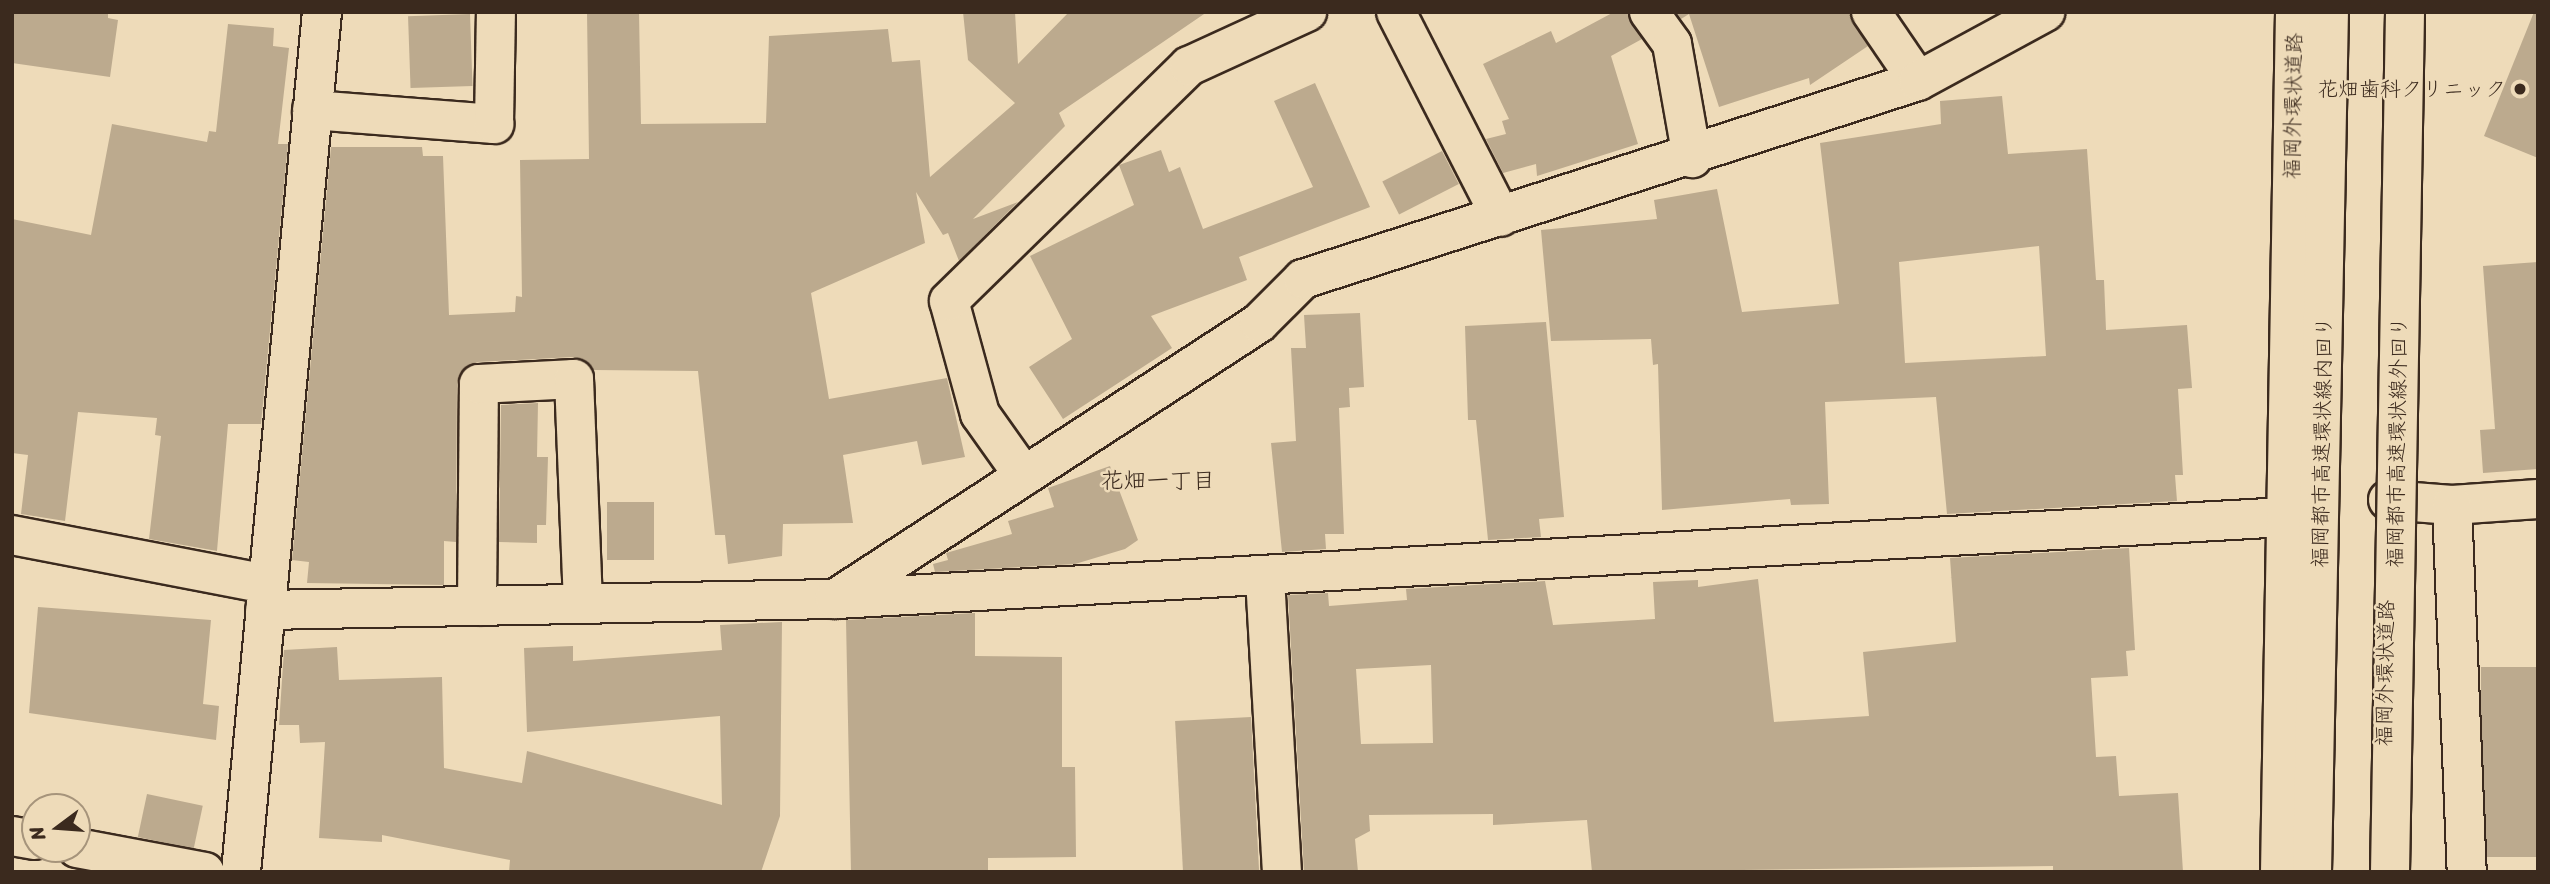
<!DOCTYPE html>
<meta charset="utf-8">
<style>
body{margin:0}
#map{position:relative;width:2550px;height:884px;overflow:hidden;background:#eedbb9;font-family:Sriracha,"Klee One",sans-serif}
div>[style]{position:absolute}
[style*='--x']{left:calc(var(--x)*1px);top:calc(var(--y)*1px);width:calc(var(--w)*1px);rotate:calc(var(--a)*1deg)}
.building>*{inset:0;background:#bcaa8e;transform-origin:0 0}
.roads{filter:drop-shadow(2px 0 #3b2a1e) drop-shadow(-2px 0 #3b2a1e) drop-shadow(0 2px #3b2a1e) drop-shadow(0 -2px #3b2a1e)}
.street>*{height:38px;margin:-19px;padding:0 19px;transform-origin:19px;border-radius:19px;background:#eedbb9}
.highway>*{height:38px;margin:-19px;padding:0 19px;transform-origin:19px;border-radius:19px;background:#eedbb9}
.bridges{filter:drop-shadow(2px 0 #3b2a1e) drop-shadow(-2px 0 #3b2a1e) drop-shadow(0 2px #3b2a1e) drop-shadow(0 -2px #3b2a1e)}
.highway-bridge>*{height:38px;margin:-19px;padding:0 19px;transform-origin:19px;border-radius:19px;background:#eedbb9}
.dots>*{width:19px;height:19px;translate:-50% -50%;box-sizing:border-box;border:4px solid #eedbb9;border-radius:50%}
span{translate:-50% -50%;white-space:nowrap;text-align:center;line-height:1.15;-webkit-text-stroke:5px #eedbb9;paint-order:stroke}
.poi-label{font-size:21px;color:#3b2a1e}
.right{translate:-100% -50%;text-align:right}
.street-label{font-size:21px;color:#3b2a1e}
.neighbourhood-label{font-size:23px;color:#3b2a1e}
.frame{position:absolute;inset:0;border:14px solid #3b2a1e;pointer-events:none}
.north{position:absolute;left:21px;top:793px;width:70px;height:70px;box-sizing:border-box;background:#eedbb9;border:2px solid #a6947b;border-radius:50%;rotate:254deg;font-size:19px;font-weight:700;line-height:28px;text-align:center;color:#3b2a1e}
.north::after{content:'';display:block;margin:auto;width:24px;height:32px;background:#3b2a1e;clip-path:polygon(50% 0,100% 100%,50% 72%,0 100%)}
</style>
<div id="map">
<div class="building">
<i style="clip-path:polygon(12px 12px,108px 12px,108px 18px,118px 20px,110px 77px,12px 63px)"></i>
<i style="clip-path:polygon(587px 12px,639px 12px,641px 124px,766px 123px,769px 36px,888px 29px,892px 62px,920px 60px,930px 177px,1015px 103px,968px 60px,963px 12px,1015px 12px,1018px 64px,1069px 12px,1207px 12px,1059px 113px,1065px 126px,973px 219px,1018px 202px,959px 261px,948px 233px,943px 235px,916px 192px,925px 243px,811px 293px,829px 399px,947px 378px,965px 457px,922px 465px,917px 441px,843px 455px,853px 523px,783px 524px,782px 556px,728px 564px,725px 535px,715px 535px,698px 371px,594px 370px,573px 357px,477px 362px,460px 373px,457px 384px,456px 542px,444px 541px,444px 585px,307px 583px,309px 562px,292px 560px,331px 147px,422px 147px,423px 156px,443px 156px,449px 315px,515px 312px,516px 296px,522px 297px,520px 160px,589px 159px)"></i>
<i style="clip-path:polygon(1614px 12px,1627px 12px,1642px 39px,1611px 56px,1638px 144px,1537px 176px,1536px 164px,1503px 173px,1486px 139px,1506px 134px,1502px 121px,1509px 119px,1483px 64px,1551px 31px,1556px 43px)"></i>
<i style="clip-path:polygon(1676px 12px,1849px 12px,1868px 46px,1810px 85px,1809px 78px,1719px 107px,1689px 14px,1681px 19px)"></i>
<i style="clip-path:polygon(2534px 12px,2538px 12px,2538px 158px,2484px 136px)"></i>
<i style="left:470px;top:14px;width:72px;height:62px;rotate:88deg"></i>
<i style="clip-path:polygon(228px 24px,274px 28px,273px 46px,289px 48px,278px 144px,288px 144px,261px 424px,228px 424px,217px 551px,149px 539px,161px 436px,155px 435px,157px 418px,78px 412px,65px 521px,21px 514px,28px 455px,12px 453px,12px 219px,91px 235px,112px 124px,207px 142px,209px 131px,216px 132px)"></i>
<i style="clip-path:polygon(1315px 83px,1370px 207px,1239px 257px,1247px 280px,1151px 316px,1172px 348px,1063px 419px,1029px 367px,1072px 339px,1030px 256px,1134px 205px,1119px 165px,1161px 150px,1169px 172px,1180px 167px,1203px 229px,1313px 187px,1274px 101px)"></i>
<i style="clip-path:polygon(evenodd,2002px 96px,2008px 154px,2087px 149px,2096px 280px,2104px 280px,2106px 330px,2187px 325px,2192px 388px,2178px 389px,2183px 475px,2175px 475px,2177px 501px,1947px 514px,1936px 397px,1825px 402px,1829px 504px,1791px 505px,1790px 499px,1662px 510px,1658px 364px,1653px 365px,1651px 339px,1551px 341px,1541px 230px,1657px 219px,1654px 200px,1717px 189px,1742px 312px,1839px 304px,1820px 143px,1941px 124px,1940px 101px,2002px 96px,2039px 246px,2046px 356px,1905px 363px,1899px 262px,2039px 246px)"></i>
<i style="left:1442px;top:151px;width:37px;height:67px;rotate:63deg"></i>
<i style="clip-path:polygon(2538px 262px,2538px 469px,2483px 473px,2480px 430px,2495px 429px,2483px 266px)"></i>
<i style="clip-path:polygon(1360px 313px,1364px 387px,1349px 388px,1350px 407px,1339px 408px,1344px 534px,1325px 534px,1326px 549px,1282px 552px,1271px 443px,1296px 441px,1291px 348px,1306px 348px,1304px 315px)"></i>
<i style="clip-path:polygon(1546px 322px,1564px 517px,1539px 519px,1541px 537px,1488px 540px,1476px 420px,1468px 420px,1465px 326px)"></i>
<i style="clip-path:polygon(538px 403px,537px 457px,548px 457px,546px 525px,537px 525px,537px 543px,499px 542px,501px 405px)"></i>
<i style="clip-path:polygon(1110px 466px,1138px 540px,1125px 549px,1075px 564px,935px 572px,933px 564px,948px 560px,946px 553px,1012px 534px,1008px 521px,1054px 507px,1048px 488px)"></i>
<i style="left:607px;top:502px;width:47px;height:58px"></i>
<i style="clip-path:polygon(evenodd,2129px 548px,2135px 650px,2126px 651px,2128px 676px,2091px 678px,2096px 757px,2116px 756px,2119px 796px,2178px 793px,2183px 872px,2053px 872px,2053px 866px,1592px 872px,1587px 820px,1493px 825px,1493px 814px,1369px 815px,1370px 831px,1355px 839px,1358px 872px,1304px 872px,1288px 595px,1328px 593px,1329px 606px,1407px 600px,1406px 589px,1545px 581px,1553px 625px,1655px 619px,1653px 582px,1698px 580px,1698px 587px,1758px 579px,1774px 722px,1869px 716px,1863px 652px,1956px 642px,1950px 558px,2129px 548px,1431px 665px,1433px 743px,1361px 744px,1356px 669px,1431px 665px)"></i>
<i style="clip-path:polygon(38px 607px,211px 620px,203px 704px,219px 706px,216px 740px,29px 713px)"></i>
<i style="clip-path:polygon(975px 613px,975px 656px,1062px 657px,1062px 767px,1075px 767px,1076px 857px,988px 858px,988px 872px,851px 872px,846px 620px)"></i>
<i style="clip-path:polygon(782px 622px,780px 816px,761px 872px,509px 872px,510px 860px,382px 835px,382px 842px,319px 838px,325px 742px,300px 743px,299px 725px,279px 725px,284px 650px,337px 647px,339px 680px,442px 677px,444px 768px,522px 783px,527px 751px,722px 805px,720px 716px,527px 732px,524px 648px,573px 646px,573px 661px,722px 650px,720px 625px)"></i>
<i style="left:2538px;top:667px;width:190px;height:57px;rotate:90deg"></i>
<i style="left:1251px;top:717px;width:155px;height:76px;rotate:87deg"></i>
<i style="left:147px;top:794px;width:57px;height:44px;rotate:12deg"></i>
</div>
<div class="roads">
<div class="street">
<i style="--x:1396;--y:12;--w:230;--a:62.9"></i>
<i style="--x:1649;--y:12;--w:39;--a:54"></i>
<i style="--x:1672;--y:44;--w:116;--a:80"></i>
<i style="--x:1871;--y:12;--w:83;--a:55.7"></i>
<i style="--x:312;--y:110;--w:183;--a:4.4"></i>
<i style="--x:494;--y:124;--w:112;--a:-89"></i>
<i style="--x:1024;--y:476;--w:76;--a:-125.4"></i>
<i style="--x:980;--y:414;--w:117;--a:-105.3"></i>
<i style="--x:949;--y:301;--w:336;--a:-44.4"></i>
<i style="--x:1189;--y:66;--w:130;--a:-24.6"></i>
<i style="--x:2388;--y:500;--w:64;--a:4.5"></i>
<i style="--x:2452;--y:505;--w:86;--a:-4"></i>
<i style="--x:2452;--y:505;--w:367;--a:87.7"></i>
<i style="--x:12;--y:535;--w:260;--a:10.9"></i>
<i style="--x:1265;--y:578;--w:294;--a:86.7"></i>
<i style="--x:837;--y:599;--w:1450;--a:-3.24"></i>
<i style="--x:477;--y:606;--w:222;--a:-89.5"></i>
<i style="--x:479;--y:384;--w:95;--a:-3"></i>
<i style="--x:574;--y:379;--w:225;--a:87.7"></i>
<i style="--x:265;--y:610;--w:570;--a:-1.11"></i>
<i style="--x:835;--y:599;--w:506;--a:-33.06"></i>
<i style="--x:1259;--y:323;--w:62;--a:-45"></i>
<i style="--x:1303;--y:279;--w:646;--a:-17.85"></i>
<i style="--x:1918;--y:81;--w:145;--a:-28.5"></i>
<i style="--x:12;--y:836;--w:23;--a:10"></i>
<i style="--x:77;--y:848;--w:130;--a:10.6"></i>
<i style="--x:241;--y:872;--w:864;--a:-84.62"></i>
</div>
<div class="highway">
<i style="--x:2280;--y:872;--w:860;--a:-89"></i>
<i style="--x:2312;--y:872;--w:860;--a:-88.87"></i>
</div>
</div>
<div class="bridges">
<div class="highway-bridge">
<i style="--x:2390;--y:872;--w:860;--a:-89"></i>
</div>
</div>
<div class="dots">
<i style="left:2520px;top:89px;background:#3b2a1e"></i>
</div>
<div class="poi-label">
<span class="right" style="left:2506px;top:89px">花畑歯科クリニック</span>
</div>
<div class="street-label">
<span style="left:2293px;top:106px;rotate:-89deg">福岡外環状道路</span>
<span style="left:2322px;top:442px;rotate:-89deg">福岡都市高速環状線内回り</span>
<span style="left:2397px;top:442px;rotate:-89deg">福岡都市高速環状線外回り</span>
<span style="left:2385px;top:673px;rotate:-89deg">福岡外環状道路</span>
</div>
<div class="neighbourhood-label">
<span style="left:1158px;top:481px">花畑一丁目</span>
</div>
<div class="frame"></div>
<div class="north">N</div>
</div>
